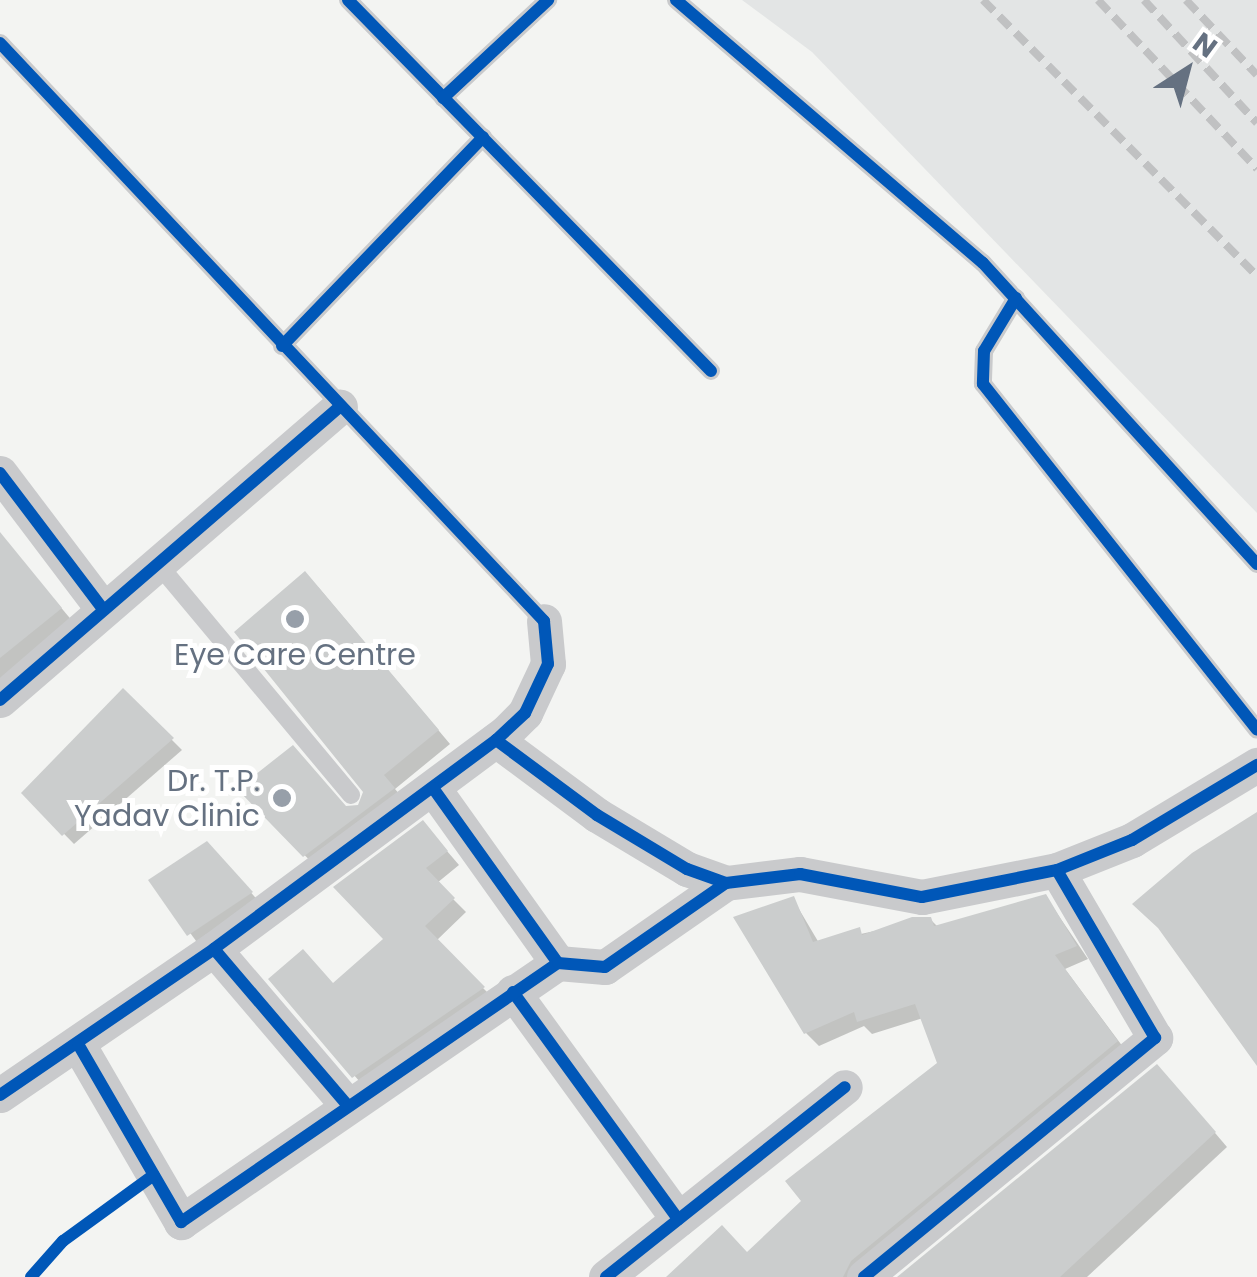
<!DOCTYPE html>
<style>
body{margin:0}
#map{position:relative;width:1257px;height:1277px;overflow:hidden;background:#f3f4f2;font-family:Poppins,sans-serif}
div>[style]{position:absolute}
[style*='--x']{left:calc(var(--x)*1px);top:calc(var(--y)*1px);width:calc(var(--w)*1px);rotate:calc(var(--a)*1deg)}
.built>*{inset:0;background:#e3e5e5}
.shadow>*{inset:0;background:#0003}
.building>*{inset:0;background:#cbcdcd}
.service>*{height:18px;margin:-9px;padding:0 9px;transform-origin:9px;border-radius:9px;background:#c9cacc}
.minor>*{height:35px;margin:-17.5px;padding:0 17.5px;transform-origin:17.5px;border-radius:17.5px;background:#c9cacc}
.rail>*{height:8px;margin-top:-4px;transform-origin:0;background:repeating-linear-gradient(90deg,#c0c1c2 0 15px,transparent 0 23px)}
.cycleway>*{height:12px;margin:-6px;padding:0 6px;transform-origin:6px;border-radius:6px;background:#0057b8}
.dots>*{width:28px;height:28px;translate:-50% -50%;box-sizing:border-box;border:5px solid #fff;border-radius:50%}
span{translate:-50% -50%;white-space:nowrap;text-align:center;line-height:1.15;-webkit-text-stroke:10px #fff;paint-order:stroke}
.poi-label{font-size:30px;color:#657181}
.right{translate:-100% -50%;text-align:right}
.north{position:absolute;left:1137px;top:20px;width:100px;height:100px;-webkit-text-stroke:8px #fff;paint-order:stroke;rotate:36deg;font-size:28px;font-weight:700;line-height:40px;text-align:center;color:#657181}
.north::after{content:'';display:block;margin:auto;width:35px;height:45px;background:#657181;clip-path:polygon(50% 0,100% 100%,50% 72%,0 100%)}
</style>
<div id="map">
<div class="built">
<i style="clip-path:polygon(742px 0,1257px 0,1257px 513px,812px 52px)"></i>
</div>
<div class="shadow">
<i style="clip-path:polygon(0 535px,74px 623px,0 683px)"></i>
<i style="clip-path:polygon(318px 587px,450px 744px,395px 789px,406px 802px,317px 868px,241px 789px,355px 810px,366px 799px)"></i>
<i style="clip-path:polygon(123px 691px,182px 750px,74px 844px,24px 793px)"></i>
<i style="clip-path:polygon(435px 837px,459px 865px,437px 883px,466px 912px,436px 941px,496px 1001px,367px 1090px,271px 980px,334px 986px,386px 939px)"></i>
<i style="clip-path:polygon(217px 854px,261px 904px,199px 945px,152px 881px)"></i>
<i style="clip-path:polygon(1046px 897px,1088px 959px,1065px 969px,1129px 1055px,861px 1277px,670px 1277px,747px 1255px,940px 1064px,923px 1018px,872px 1034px,864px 1026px,819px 1046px,806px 1033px,793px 899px,819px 943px,930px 919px,938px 927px)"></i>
<i style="clip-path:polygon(1170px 1080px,1227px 1147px,1087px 1277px,901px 1277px)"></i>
</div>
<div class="building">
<i style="clip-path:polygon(0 532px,62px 608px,0 658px)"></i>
<i style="clip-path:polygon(305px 571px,439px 730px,384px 775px,395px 788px,303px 857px,237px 789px,293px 745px,346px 806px,358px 805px,363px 792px,234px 632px)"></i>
<i style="clip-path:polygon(123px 688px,174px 738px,62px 836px,21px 793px)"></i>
<i style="clip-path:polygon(1257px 812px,1257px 1066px,1158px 928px,1132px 904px,1192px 853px)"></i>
<i style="clip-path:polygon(423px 820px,448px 851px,426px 868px,455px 898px,425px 926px,485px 987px,352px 1078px,268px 979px,303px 949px,333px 983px,383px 939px,333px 887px)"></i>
<i style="clip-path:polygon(207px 841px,253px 892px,187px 936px,148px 880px)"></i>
<i style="clip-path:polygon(1046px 894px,1077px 946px,1055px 955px,1118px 1041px,851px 1261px,843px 1277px,666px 1277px,722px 1225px,747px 1252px,801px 1201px,785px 1181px,937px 1063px,915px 1004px,857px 1022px,854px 1012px,804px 1034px,733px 917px,794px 896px,813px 942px,860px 927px,862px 935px,912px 917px,931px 917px,934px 926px)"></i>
<i style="clip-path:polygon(1157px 1064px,1216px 1132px,1060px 1277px,897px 1277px)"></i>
</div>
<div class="service">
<i style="--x:348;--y:0;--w:519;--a:45.62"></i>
<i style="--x:676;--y:0;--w:404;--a:40.6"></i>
<i style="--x:983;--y:263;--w:407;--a:47.7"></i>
<i style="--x:0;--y:43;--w:794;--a:46.74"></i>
<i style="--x:443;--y:98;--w:144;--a:-43"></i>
<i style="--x:1016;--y:298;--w:62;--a:121.1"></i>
<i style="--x:984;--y:351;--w:33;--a:92"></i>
<i style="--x:983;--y:384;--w:441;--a:51.6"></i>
<i style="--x:282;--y:346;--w:290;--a:-46.1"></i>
<i style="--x:158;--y:564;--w:301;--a:50.1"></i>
</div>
<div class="minor">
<i style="--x:0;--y:473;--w:171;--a:52.9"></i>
<i style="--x:0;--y:700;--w:449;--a:-40.8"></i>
<i style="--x:496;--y:740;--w:126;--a:36.6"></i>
<i style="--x:597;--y:815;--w:105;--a:31"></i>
<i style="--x:687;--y:869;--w:41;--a:19.7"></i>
<i style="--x:726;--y:883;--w:75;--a:-6.9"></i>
<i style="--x:800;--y:874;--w:124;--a:10.7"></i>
<i style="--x:922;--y:897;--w:138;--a:-11.3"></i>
<i style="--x:1057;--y:870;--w:81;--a:-21.8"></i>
<i style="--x:1132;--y:840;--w:146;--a:-31"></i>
<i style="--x:433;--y:788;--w:215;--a:54.5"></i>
<i style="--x:214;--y:949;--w:206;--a:49.5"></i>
<i style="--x:513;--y:992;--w:281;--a:54"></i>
<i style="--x:78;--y:1044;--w:206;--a:59.9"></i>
<i style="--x:181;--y:1222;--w:457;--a:-34.5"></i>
<i style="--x:558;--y:963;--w:47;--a:4.9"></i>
<i style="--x:605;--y:967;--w:147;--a:-34.8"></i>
<i style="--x:0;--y:1095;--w:259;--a:-34.3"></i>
<i style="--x:214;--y:949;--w:364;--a:-36.6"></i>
<i style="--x:506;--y:732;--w:27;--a:-45"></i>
<i style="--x:525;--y:713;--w:54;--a:-64.9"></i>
<i style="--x:548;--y:664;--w:43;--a:-95.3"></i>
<i style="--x:606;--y:1277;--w:305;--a:-38.5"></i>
<i style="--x:864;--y:1277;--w:377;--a:-39.4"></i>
<i style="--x:1155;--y:1038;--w:194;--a:-120.3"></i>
</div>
<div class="rail">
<i style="--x:983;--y:0;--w:389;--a:45.2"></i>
<i style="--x:1098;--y:0;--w:232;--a:46.7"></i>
<i style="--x:1144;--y:0;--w:167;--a:47.4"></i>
<i style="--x:1186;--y:0;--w:103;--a:46.6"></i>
</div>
<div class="cycleway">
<i style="--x:348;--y:0;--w:519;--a:45.62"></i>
<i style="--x:676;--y:0;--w:404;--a:40.6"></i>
<i style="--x:983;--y:263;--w:407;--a:47.7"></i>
<i style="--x:0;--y:43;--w:794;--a:46.74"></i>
<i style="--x:544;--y:621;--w:43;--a:84.7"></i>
<i style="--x:548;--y:664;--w:54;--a:115.1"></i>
<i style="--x:525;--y:713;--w:40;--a:137"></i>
<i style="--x:496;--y:740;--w:351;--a:143.5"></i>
<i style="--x:214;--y:949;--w:259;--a:145.7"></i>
<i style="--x:443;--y:98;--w:144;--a:-43"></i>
<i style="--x:1016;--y:298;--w:62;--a:121.1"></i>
<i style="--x:984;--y:351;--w:33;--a:92"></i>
<i style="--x:983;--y:384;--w:441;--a:51.6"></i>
<i style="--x:282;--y:346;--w:290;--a:-46.1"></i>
<i style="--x:0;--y:473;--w:171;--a:52.9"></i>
<i style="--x:0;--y:700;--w:449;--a:-40.8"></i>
<i style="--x:496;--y:740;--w:126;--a:36.6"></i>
<i style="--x:597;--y:815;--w:105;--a:31"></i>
<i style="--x:687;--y:869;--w:41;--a:19.7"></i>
<i style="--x:726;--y:883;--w:75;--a:-6.9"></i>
<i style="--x:800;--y:874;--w:124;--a:10.7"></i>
<i style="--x:922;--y:897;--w:138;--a:-11.3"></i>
<i style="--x:1057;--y:870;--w:81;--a:-21.8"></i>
<i style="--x:1132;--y:840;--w:146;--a:-31"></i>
<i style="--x:433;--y:788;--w:215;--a:54.5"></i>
<i style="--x:214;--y:949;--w:206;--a:49.5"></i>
<i style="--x:513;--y:992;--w:281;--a:54"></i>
<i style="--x:78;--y:1044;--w:206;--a:59.9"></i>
<i style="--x:181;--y:1222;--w:457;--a:-34.5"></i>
<i style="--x:558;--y:963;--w:47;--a:4.9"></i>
<i style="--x:605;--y:967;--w:147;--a:-34.8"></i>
<i style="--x:31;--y:1277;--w:48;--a:-48.4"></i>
<i style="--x:63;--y:1241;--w:112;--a:-36"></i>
<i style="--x:606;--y:1277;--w:305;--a:-38.5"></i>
<i style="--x:864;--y:1277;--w:377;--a:-39.4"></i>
<i style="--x:1155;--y:1038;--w:194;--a:-120.3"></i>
</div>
<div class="dots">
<i style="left:295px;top:619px;background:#979fa9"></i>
<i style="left:282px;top:798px;background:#979fa9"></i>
</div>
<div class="poi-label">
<span style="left:295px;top:655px">Eye Care Centre</span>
<span class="right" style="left:260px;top:798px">Dr. T.P.<br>Yadav Clinic</span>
</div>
<div class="north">N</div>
</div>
